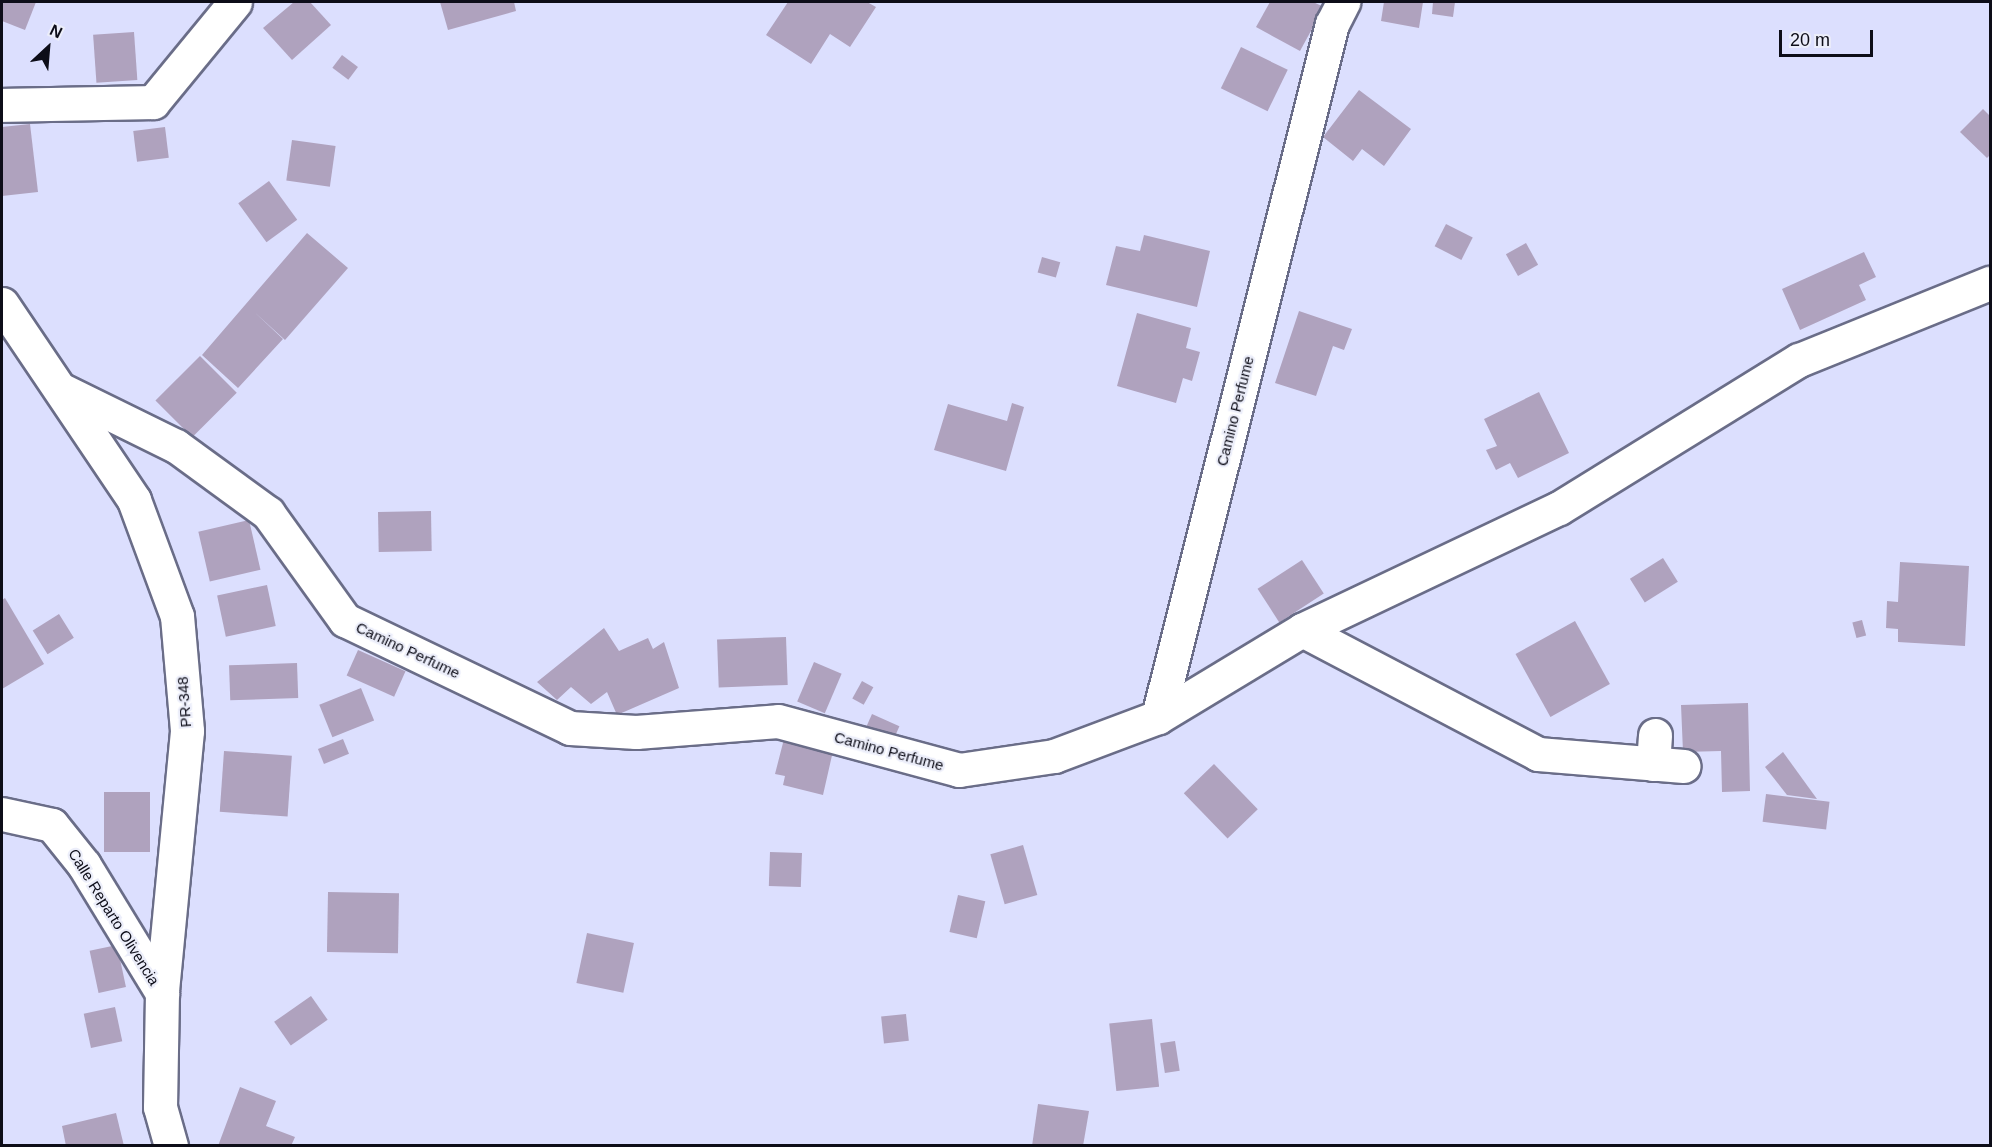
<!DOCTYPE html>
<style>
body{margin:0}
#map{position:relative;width:1992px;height:1147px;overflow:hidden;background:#dcdffe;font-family:Helvetica,sans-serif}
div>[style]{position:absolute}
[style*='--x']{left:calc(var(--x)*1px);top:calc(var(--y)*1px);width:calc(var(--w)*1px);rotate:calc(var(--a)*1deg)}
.building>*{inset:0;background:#afa2be;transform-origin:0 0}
.roads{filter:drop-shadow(2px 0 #6a6d88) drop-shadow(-2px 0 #6a6d88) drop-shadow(0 2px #6a6d88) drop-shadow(0 -2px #6a6d88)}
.minor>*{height:33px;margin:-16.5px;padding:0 16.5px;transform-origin:16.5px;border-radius:16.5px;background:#fff}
span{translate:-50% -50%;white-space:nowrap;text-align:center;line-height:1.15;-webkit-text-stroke:4.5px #eceefa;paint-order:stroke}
.street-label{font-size:15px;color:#0d0d18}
.frame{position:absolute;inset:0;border:3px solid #0d0d18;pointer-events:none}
.north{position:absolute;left:18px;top:18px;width:60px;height:60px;-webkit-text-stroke:4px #eceefa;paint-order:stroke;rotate:26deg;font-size:16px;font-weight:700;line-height:24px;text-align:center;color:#0d0d18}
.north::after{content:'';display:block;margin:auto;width:21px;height:27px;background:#0d0d18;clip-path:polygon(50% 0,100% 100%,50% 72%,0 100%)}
.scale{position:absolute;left:1779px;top:30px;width:94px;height:27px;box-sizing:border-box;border:3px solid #0d0d18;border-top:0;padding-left:8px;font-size:18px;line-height:21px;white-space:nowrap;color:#0d0d18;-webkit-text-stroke:4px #eceefa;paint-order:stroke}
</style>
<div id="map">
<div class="building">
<i style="clip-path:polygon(2px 2px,36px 2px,25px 30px,2px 21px)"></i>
<i style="clip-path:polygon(294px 2px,310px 2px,331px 25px,292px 60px,263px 28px)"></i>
<i style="clip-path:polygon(440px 2px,514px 2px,516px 11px,448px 30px)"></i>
<i style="clip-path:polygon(788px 2px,867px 2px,876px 7px,850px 47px,830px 34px,811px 64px,766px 35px)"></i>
<i style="clip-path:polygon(1270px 2px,1313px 2px,1324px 7px,1300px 51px,1256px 27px)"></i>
<i style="clip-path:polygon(1384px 2px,1423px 2px,1419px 28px,1381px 21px)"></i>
<i style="clip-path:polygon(1433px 2px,1455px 2px,1453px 17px,1432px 14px)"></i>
<i style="left:134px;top:32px;width:48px;height:41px;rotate:86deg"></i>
<i style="left:1241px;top:47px;width:52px;height:46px;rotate:26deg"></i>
<i style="left:342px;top:55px;width:20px;height:16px;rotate:37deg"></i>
<i style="clip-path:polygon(1359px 90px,1411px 129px,1384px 166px,1362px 149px,1353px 161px,1323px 137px)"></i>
<i style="clip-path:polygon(1983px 109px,1990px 116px,1990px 155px,1987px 158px,1960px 132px)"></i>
<i style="clip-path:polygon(30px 124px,38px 192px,2px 196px,2px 127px)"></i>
<i style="left:165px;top:127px;width:31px;height:32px;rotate:83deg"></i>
<i style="left:292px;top:140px;width:44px;height:41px;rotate:8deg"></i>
<i style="left:269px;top:181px;width:48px;height:38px;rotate:54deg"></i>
<i style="left:1446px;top:224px;width:30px;height:25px;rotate:27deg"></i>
<i style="clip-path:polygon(307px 233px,348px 268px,285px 340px,252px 310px,283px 339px,238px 388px,202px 355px)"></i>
<i style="clip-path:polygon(1144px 235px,1210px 251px,1197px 307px,1106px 285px,1116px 246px,1140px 251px)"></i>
<i style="left:1526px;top:243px;width:25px;height:23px;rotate:61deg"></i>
<i style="clip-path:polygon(1864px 252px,1876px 277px,1859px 285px,1866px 300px,1800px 330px,1782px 289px)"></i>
<i style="left:1042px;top:257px;width:19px;height:16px;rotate:16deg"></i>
<i style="clip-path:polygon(1299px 311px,1352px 329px,1344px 350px,1333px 346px,1316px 396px,1275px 383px)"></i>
<i style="clip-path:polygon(1137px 313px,1191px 328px,1186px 348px,1200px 352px,1192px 381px,1183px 378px,1176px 403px,1117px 386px)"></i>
<i style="left:200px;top:356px;width:52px;height:63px;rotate:45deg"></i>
<i style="clip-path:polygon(1539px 392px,1569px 453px,1518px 478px,1510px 463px,1496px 470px,1486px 450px,1497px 446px,1484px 419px)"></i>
<i style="clip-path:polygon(1012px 403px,1024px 407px,1006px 471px,934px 450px,948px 404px,1007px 421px)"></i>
<i style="left:431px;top:511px;width:40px;height:53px;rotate:89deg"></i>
<i style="left:249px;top:520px;width:51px;height:52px;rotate:77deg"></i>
<i style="left:1663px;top:558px;width:28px;height:39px;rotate:58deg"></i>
<i style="left:1302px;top:560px;width:40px;height:53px;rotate:57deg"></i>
<i style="clip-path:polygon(1900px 562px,1969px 566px,1965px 646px,1898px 642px,1898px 629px,1886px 628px,1887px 601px,1898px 602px)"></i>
<i style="left:267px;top:585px;width:42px;height:51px;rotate:78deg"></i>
<i style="clip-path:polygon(5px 598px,44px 664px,2px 689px,2px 600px)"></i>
<i style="left:59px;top:614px;width:28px;height:31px;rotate:58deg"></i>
<i style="left:1862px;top:620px;width:16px;height:10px;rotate:75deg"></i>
<i style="left:1575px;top:621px;width:72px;height:68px;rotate:61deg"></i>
<i style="clip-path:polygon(604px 628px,619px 651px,648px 638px,653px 649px,664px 642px,679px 688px,617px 715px,607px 692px,591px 704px,571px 687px,557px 700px,537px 682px)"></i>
<i style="left:786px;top:637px;width:48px;height:69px;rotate:88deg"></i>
<i style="left:358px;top:650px;width:52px;height:28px;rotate:24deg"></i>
<i style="left:814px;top:662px;width:30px;height:43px;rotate:23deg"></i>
<i style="left:297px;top:663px;width:35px;height:68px;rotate:88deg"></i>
<i style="left:862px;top:681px;width:13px;height:20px;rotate:29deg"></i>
<i style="left:361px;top:688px;width:35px;height:45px;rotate:68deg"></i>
<i style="clip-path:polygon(1748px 703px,1750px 791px,1722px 792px,1721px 751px,1683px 752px,1681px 705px)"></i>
<i style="left:872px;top:714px;width:30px;height:21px;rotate:24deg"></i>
<i style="left:343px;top:739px;width:16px;height:27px;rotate:68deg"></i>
<i style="clip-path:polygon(784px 739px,833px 751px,823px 795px,783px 785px,785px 776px,775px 774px)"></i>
<i style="left:224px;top:751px;width:68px;height:61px;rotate:4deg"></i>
<i style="clip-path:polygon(1783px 752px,1817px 799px,1787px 795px,1765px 767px)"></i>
<i style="left:1214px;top:764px;width:63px;height:42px;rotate:46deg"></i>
<i style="left:104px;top:792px;width:46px;height:60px"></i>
<i style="left:1766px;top:794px;width:64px;height:28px;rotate:7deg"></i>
<i style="left:1023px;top:845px;width:52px;height:34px;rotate:74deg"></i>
<i style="left:770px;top:852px;width:32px;height:34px;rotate:2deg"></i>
<i style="left:328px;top:892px;width:71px;height:60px;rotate:1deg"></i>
<i style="left:958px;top:895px;width:28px;height:38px;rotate:13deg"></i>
<i style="left:587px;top:933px;width:48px;height:51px;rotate:12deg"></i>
<i style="left:117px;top:945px;width:43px;height:28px;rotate:78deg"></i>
<i style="left:311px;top:996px;width:29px;height:45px;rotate:55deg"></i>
<i style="left:115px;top:1007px;width:35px;height:32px;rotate:78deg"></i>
<i style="left:906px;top:1014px;width:27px;height:25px;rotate:84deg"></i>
<i style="left:1152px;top:1019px;width:68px;height:43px;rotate:84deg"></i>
<i style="left:1175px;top:1041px;width:30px;height:15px;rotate:81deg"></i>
<i style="clip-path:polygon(240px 1087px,276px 1101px,266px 1126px,295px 1137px,291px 1146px,218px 1146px)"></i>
<i style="clip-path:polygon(1038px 1104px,1089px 1111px,1083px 1146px,1032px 1146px)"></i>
<i style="clip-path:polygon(116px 1113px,124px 1146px,66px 1146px,62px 1126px)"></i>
</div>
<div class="roads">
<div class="minor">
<i style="--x:2;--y:105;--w:151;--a:-1.1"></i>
<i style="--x:153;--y:102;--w:129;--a:-50.6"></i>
<i style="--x:2;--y:304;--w:236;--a:56"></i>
<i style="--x:134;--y:500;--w:124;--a:69.7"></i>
<i style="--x:177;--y:616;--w:115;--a:85"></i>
<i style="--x:187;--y:731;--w:263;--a:95.5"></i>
<i style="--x:162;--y:993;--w:114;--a:91"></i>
<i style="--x:160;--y:1107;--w:41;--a:74.2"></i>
<i style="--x:62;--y:390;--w:127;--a:26.2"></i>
<i style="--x:176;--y:446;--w:114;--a:36.1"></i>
<i style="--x:268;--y:513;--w:132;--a:54.3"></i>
<i style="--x:345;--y:620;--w:250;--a:25.6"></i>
<i style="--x:570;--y:728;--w:66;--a:3.5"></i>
<i style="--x:636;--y:732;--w:142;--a:-4.4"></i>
<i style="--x:778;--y:721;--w:188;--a:15.1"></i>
<i style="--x:959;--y:770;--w:96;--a:-8.4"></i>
<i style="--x:1054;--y:756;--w:111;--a:-20.6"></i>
<i style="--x:1158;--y:717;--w:168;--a:-31.1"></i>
<i style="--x:1302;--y:630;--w:284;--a:-25.4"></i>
<i style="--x:1559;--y:508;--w:282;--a:-31.7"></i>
<i style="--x:1799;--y:360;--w:206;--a:-22"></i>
<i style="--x:1302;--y:630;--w:267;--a:27.7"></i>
<i style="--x:1538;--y:754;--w:146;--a:4.7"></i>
<i style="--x:1158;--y:717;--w:715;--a:-75.91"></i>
<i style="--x:1332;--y:24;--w:25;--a:-63"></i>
<i style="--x:1653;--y:764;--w:29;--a:-86"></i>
<i style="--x:2;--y:814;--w:51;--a:12.4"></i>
<i style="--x:52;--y:825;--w:51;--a:51.3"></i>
<i style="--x:84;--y:865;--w:150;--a:58.6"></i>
</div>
</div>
<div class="street-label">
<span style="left:1235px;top:411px;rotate:-76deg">Camino Perfume</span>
<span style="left:408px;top:650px;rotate:25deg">Camino Perfume</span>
<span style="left:184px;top:702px;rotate:-94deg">PR-348</span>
<span style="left:889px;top:751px;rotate:15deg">Camino Perfume</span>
<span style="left:114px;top:917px;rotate:58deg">Calle Reparto Olivencia</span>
</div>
<div class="frame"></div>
<div class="north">N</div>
<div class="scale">20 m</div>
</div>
